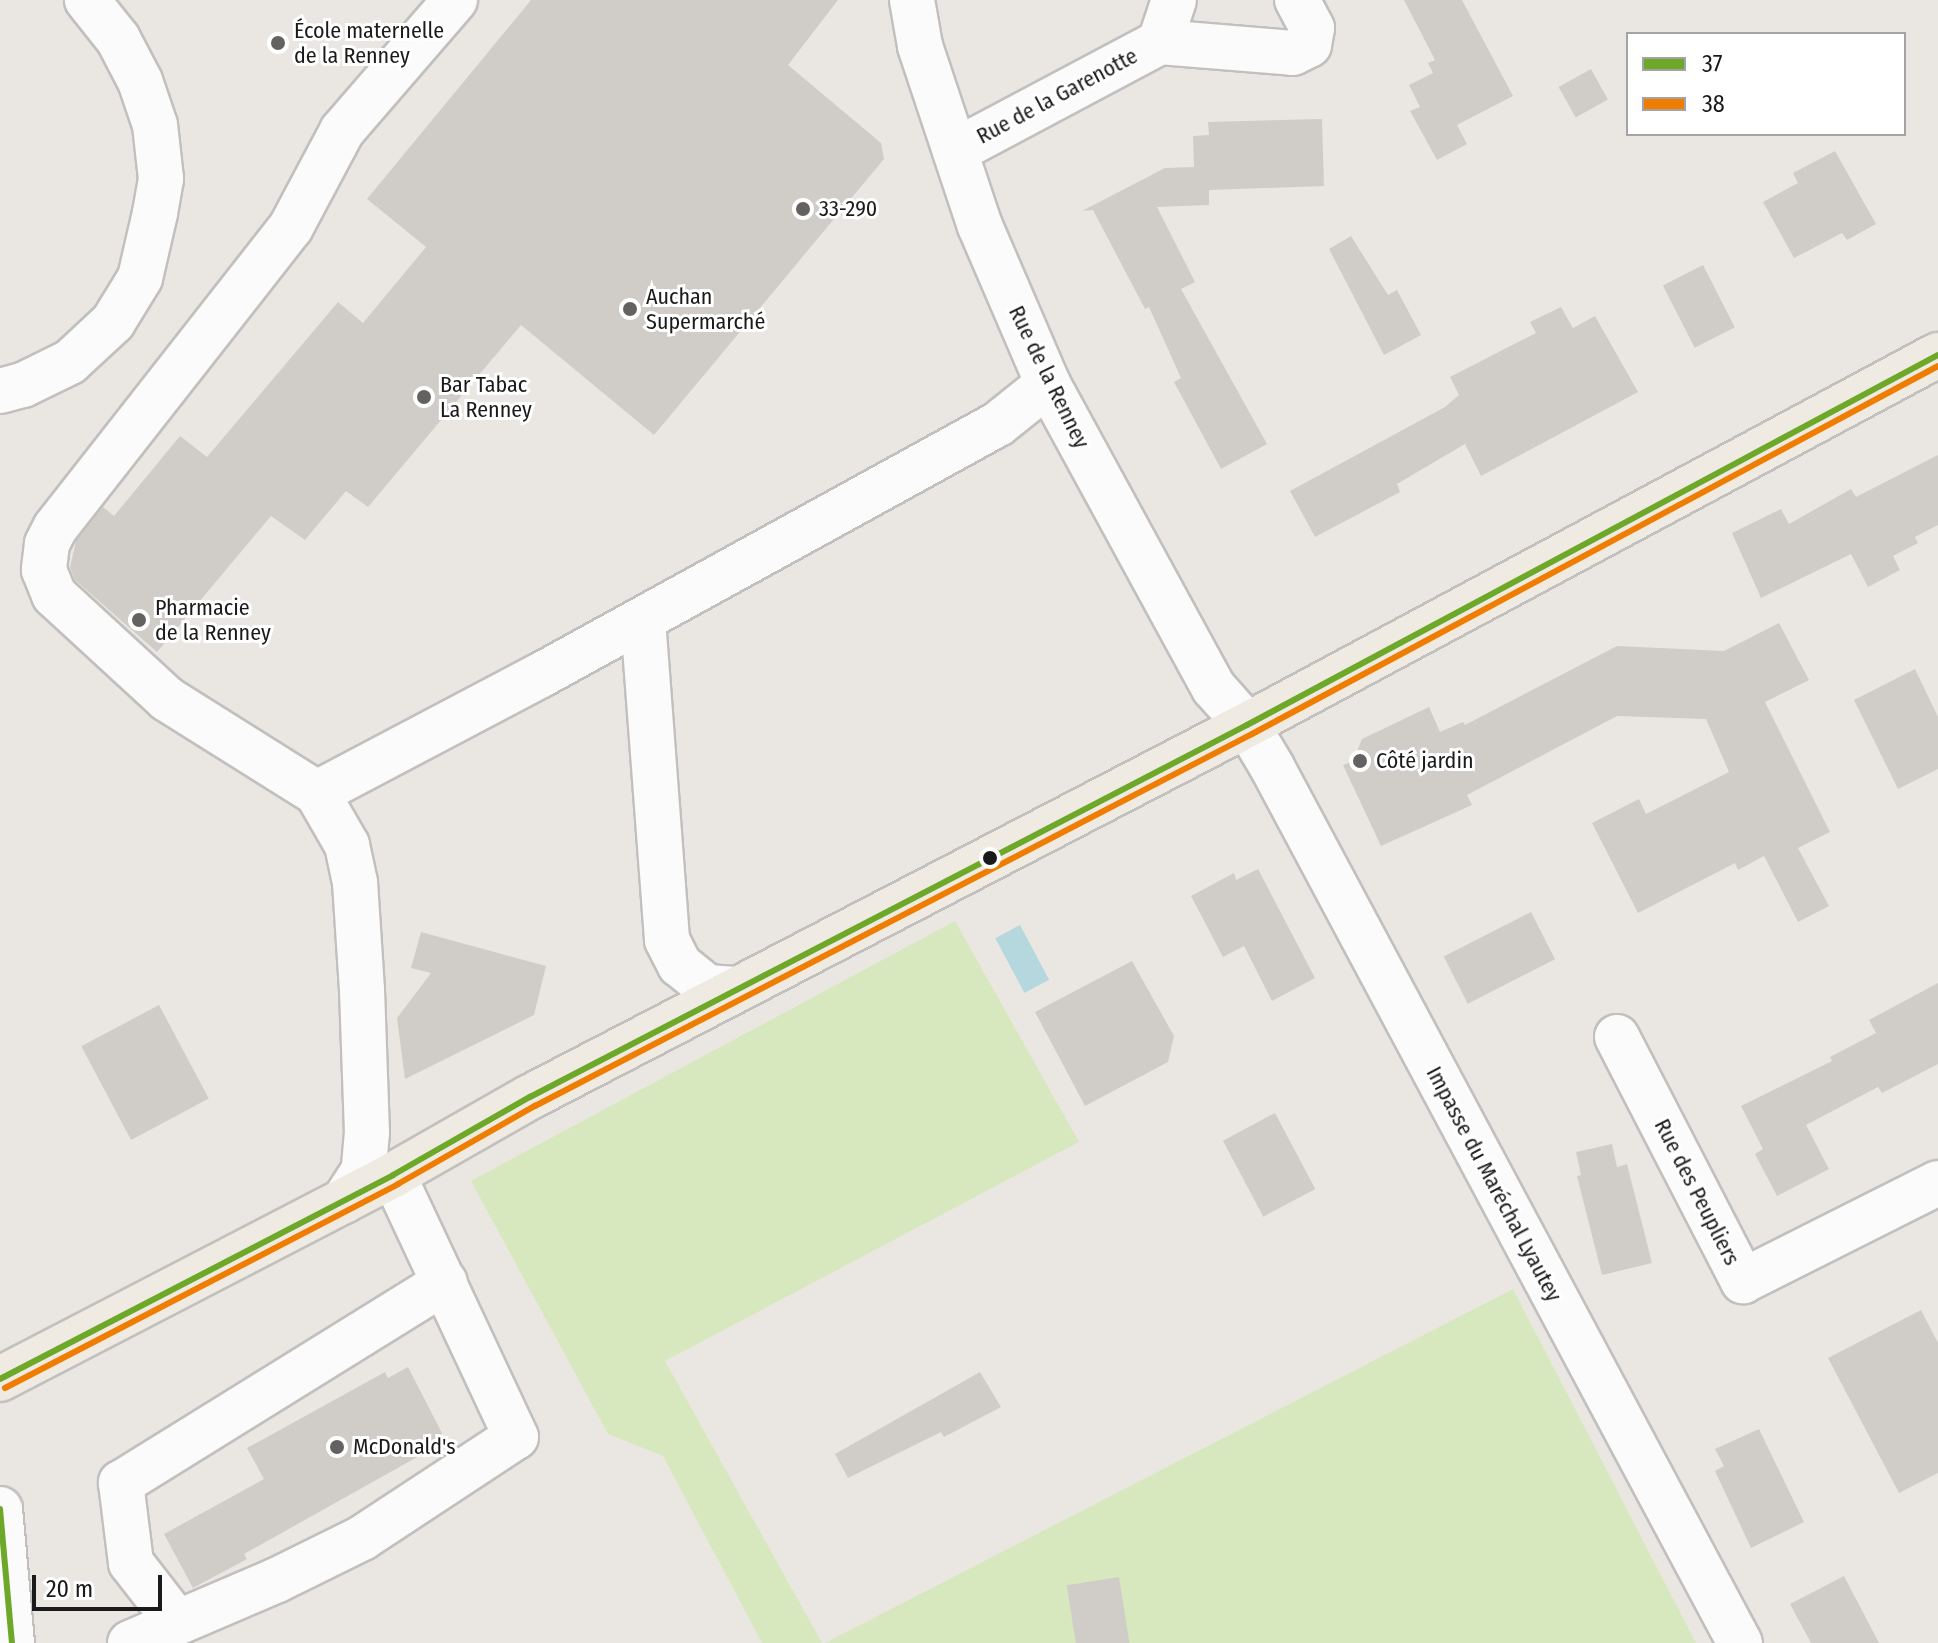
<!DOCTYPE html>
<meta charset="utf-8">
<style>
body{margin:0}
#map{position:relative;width:1938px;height:1643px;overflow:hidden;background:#eae7e2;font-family:"Fira Sans Condensed",sans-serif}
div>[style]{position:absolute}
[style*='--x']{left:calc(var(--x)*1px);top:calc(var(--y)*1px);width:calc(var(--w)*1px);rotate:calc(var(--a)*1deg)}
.grass>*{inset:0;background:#d7e8bf}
.water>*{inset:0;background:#b5d7de;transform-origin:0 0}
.building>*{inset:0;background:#d0cdc9;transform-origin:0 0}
.roads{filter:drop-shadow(2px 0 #c2c0be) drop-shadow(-2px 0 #c2c0be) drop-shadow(0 2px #c2c0be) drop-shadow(0 -2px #c2c0be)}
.minor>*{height:44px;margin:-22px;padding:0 22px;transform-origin:22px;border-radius:22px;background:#fcfbfb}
.major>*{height:44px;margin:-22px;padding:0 22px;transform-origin:22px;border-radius:22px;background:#efeae2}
.bus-1>*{height:6px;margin:-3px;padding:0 3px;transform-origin:3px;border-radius:3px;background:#6da828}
.bus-2>*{height:6px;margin:-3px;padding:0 3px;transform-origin:3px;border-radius:3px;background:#ee7d01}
.dots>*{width:22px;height:22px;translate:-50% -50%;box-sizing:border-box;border:4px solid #fff;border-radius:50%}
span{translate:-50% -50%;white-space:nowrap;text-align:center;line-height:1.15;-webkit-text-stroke:6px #fff;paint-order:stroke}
.poi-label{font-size:22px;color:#1a1a1a}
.left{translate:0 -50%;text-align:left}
.street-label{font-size:22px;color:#1a1a1a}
.legend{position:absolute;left:1626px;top:32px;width:280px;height:104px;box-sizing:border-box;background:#fff;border:2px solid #a3a3a3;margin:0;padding:10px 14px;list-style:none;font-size:24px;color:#1a1a1a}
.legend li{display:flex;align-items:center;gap:16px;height:40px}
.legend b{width:40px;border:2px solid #a3a3a3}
.scale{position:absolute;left:32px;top:1575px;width:130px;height:36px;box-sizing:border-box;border:4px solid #1a1a1a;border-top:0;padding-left:10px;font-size:24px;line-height:28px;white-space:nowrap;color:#1a1a1a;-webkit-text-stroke:6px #fff;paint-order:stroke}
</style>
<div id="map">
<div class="grass">
<i style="clip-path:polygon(955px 921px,1079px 1142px,665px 1361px,822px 1643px,762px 1643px,663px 1456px,608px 1434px,471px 1181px)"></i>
<i style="clip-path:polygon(1513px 1289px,1696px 1643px,825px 1643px)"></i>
</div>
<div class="water">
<i style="left:1020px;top:925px;width:62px;height:28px;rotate:62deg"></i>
</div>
<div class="building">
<i style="clip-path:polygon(531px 0,838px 0,788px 65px,881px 143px,884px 159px,654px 435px,521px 325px,368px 507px,346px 491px,305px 540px,271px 516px,157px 652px,75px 580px,70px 567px,76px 541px,103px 507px,114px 516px,180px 436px,207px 457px,338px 302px,363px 323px,426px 247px,367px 199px)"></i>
<i style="clip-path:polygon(1404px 0,1462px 0,1513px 96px,1457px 125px,1467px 144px,1437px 160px,1410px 111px,1420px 107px,1409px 85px,1433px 73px,1428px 63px,1435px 60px)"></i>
<i style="left:1591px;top:69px;width:35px;height:37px;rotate:61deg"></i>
<i style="clip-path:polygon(1322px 119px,1324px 186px,1209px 190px,1209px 205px,1157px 207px,1195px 282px,1181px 289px,1267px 444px,1221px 469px,1174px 382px,1181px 378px,1149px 307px,1145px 309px,1093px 210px,1082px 211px,1165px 168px,1194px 167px,1193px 136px,1209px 135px,1208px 122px)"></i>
<i style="clip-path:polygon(1835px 151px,1876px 224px,1847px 240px,1842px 233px,1794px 258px,1763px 202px,1798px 183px,1793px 173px)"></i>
<i style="clip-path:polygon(1351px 236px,1388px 295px,1397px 290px,1421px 335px,1384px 355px,1329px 249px)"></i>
<i style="left:1703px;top:265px;width:70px;height:45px;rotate:63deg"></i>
<i style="clip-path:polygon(1561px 307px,1573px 328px,1595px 316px,1638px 392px,1481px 476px,1465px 444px,1397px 484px,1400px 492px,1315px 537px,1290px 491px,1445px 407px,1459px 395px,1450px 377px,1536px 333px,1530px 322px)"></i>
<i style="clip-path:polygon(1938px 455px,1938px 525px,1915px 537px,1918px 543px,1893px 556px,1900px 570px,1868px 587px,1851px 554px,1761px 598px,1732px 533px,1781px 509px,1789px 524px,1851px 489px,1856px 497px)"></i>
<i style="clip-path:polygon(1779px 623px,1809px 680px,1765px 702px,1830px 832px,1798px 848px,1829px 906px,1798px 922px,1764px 856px,1738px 870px,1735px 863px,1638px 913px,1592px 823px,1639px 799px,1646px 814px,1729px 772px,1706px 719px,1617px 716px,1467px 795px,1472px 805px,1381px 846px,1343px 765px,1353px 761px,1362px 739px,1429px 707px,1440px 732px,1463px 722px,1465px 725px,1617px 646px,1724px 651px)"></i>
<i style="clip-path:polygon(1915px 669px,1938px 717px,1938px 769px,1898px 789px,1854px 700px)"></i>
<i style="clip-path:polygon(1258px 869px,1315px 978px,1272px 1001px,1244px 946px,1223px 957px,1191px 896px,1234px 873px,1236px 880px)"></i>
<i style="left:1531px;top:912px;width:53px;height:98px;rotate:63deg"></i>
<i style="clip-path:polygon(421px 932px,546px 966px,534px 1015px,405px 1079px,397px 1018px,431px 973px,411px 968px)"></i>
<i style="clip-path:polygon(1132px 961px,1174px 1036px,1168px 1062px,1085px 1106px,1035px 1012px)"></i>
<i style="clip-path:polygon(1938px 983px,1938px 1064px,1882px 1093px,1878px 1087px,1806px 1125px,1829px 1169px,1777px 1196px,1755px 1154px,1763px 1149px,1741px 1106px,1832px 1061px,1830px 1057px,1876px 1033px,1869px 1020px)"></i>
<i style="left:159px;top:1005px;width:106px;height:88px;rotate:62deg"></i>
<i style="left:1275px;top:1113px;width:86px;height:59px;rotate:62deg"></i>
<i style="clip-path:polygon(1612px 1144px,1617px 1167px,1627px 1164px,1652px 1263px,1602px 1275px,1577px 1176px,1581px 1175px,1576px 1152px)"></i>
<i style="clip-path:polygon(1921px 1310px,1938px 1343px,1938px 1473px,1899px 1493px,1828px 1358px)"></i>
<i style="clip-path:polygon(408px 1367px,444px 1437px,426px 1447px,428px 1451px,244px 1554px,247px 1559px,193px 1588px,164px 1534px,264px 1479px,247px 1448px,385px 1372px,388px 1378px)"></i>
<i style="clip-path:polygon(980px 1372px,1001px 1407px,944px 1437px,941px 1432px,848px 1478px,835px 1454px)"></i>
<i style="clip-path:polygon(1759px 1429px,1804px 1522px,1751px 1548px,1715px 1471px,1724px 1466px,1715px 1449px)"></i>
<i style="clip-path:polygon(1844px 1576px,1879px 1643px,1811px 1643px,1790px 1604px)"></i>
<i style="left:1119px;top:1577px;width:67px;height:53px;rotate:81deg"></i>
</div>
<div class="roads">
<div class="minor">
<i style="--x:455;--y:0;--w:173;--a:130.8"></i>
<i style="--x:342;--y:131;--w:109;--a:118"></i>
<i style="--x:291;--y:227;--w:382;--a:128.1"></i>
<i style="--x:55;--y:528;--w:18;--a:117"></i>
<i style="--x:47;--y:544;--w:26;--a:97"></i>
<i style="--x:44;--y:570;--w:27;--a:68"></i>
<i style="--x:54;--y:595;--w:154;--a:42.6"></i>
<i style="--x:167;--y:699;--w:177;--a:32.1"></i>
<i style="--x:317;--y:793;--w:253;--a:-27.8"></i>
<i style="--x:541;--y:675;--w:521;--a:-28.78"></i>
<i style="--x:998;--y:424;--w:64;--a:-38.7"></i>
<i style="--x:912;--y:0;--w:47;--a:80.1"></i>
<i style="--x:920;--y:46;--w:190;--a:71.6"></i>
<i style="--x:980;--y:226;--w:172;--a:66.7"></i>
<i style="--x:1048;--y:384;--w:346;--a:61.4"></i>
<i style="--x:1214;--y:688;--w:50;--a:48.3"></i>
<i style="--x:1247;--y:725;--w:49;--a:59.2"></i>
<i style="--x:1272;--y:767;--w:993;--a:61.89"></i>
<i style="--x:1160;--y:42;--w:44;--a:-71.6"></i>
<i style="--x:955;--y:151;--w:232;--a:-28"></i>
<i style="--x:1160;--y:42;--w:133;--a:4.7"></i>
<i style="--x:1293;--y:53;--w:18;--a:-27"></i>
<i style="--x:1309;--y:45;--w:17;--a:-80"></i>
<i style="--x:1312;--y:28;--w:32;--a:-118"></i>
<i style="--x:0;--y:391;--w:24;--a:-15"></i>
<i style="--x:23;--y:385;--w:52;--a:-26.1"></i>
<i style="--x:70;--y:362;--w:59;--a:-42.9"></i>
<i style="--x:113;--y:322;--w:52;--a:-58.5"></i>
<i style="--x:140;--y:278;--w:67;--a:-77"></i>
<i style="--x:155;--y:213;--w:35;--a:-80"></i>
<i style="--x:161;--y:179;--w:54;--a:-96.3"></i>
<i style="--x:155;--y:125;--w:46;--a:-108.8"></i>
<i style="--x:140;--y:81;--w:47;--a:-117.6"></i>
<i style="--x:118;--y:39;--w:50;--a:-128.5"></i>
<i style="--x:643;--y:620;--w:321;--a:85.7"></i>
<i style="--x:667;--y:940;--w:28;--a:63"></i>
<i style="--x:680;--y:965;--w:35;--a:39"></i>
<i style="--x:707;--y:987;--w:31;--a:4"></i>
<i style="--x:317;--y:793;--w:60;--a:60"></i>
<i style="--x:347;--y:845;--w:38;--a:78"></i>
<i style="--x:355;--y:882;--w:108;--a:86.3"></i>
<i style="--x:362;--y:990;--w:142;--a:88"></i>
<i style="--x:367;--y:1132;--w:38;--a:95"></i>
<i style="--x:364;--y:1170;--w:37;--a:123"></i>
<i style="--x:1617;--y:1037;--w:275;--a:62.7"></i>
<i style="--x:1743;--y:1281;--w:218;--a:-26.7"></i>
<i style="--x:0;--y:1509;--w:135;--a:84.9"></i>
<i style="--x:177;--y:1622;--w:75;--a:-127.9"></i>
<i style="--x:131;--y:1563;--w:81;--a:-97.1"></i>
<i style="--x:121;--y:1483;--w:381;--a:-31.8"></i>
<i style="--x:130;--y:1643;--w:160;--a:-23.2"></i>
<i style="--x:277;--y:1580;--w:95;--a:-26.3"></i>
<i style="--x:362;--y:1538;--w:184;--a:-33.3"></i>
<i style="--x:516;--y:1437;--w:289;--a:-115.1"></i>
</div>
<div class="major">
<i style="--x:0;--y:1379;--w:443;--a:-27.4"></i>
<i style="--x:393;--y:1175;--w:158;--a:-29.7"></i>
<i style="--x:530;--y:1097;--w:808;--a:-27.42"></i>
<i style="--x:1247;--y:725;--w:784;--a:-28.17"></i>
</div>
</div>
<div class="bus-1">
<i style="--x:0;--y:1379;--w:443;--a:-27.4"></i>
<i style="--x:393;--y:1175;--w:158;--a:-29.7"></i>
<i style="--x:530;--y:1097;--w:808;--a:-27.42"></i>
<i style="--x:1247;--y:725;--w:784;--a:-28.17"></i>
<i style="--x:0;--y:1509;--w:135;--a:84.9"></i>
</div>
<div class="bus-2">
<i style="--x:5;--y:1388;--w:443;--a:-27.4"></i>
<i style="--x:398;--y:1184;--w:158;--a:-29.7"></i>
<i style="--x:535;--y:1106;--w:808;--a:-27.42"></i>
<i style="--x:1252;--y:734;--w:778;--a:-28.21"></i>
</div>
<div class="dots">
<i style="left:278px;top:43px;background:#636260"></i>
<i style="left:803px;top:209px;background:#636260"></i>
<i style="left:630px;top:309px;background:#636260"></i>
<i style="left:424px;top:397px;background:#636260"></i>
<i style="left:139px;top:620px;background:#636260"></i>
<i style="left:1360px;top:761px;background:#636260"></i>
<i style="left:990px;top:858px;background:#1a1a1a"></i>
<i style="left:337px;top:1447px;background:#636260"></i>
</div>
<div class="poi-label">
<span class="left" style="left:294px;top:43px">École maternelle<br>de la Renney</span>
<span class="left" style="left:819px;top:209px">33-290</span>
<span class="left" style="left:646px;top:309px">Auchan<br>Supermarché</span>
<span class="left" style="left:440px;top:397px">Bar Tabac<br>La Renney</span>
<span class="left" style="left:155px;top:620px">Pharmacie<br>de la Renney</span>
<span class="left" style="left:1376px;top:761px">Côté jardin</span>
<span class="left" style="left:353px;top:1447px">McDonald's</span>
</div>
<div class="street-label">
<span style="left:1057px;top:96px;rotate:-28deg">Rue de la Garenotte</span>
<span style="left:1049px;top:377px;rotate:64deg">Rue de la Renney</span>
<span style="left:1494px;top:1184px;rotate:62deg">Impasse du Maréchal Lyautey</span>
<span style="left:1697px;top:1192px;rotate:63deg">Rue des Peupliers</span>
</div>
<ul class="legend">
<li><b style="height:10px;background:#6da828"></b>37</li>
<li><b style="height:10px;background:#ee7d01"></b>38</li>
</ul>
<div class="scale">20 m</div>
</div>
